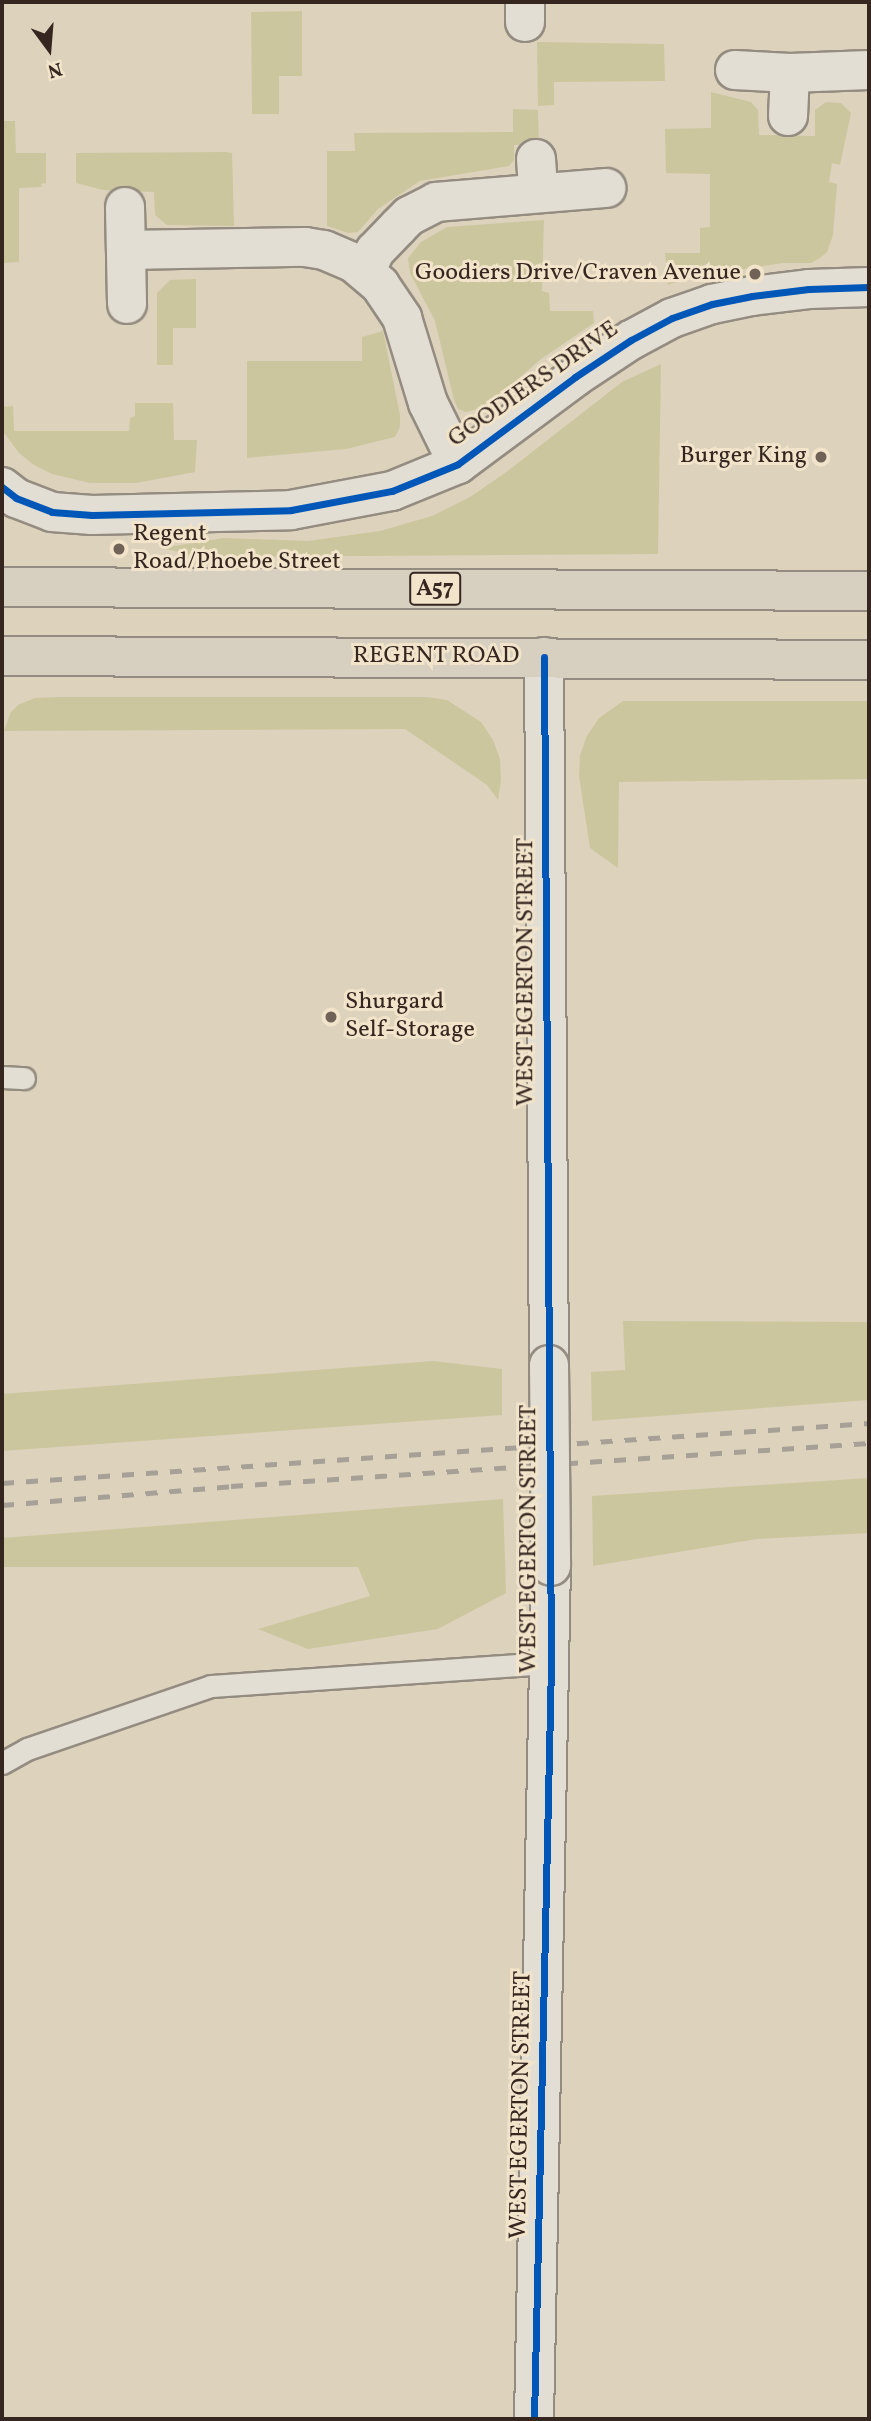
<!DOCTYPE html>
<style>
body{margin:0}
#map{position:relative;width:871px;height:2421px;overflow:hidden;background:#ddd2bc;font-family:Vollkorn,serif}
div>[style]{position:absolute}
[style*='--x']{left:calc(var(--x)*1px);top:calc(var(--y)*1px);width:calc(var(--w)*1px);rotate:calc(var(--a)*1deg)}
.green>*{inset:0;background:#ccc69e}
.roads{filter:drop-shadow(2px 0 #948c80) drop-shadow(-2px 0 #948c80) drop-shadow(0 2px #948c80) drop-shadow(0 -2px #948c80)}
.service>*{height:21px;margin:-10.5px;padding:0 10.5px;transform-origin:10.5px;border-radius:10.5px;background:#e3ded3}
.minor>*{height:38px;margin:-19px;padding:0 19px;transform-origin:19px;border-radius:19px;background:#e3ded3}
.tertiary>*{height:38px;margin:-19px;padding:0 19px;transform-origin:19px;border-radius:19px;background:#e3ded3}
.trunk>*{height:38px;margin:-19px;padding:0 19px;transform-origin:19px;border-radius:19px;background:#d7cfbf}
.rail>*{height:5px;margin-top:-2.5px;transform-origin:0;background:repeating-linear-gradient(90deg,#a6a097 0 12px,transparent 0 24px)}
.bridges{filter:drop-shadow(2px 0 #948c80) drop-shadow(-2px 0 #948c80) drop-shadow(0 2px #948c80) drop-shadow(0 -2px #948c80)}
.minor-bridge>*{height:38px;margin:-19px;padding:0 19px;transform-origin:19px;border-radius:19px;background:#e3ded3}
.cycleway>*{height:7px;margin:-3.5px;padding:0 3.5px;transform-origin:3.5px;border-radius:3.5px;background:#0057b8}
.dots>*{width:19px;height:19px;translate:-50% -50%;box-sizing:border-box;border:4px solid #f1e4ca;border-radius:50%}
span{translate:-50% -50%;white-space:nowrap;text-align:center;line-height:1.15;-webkit-text-stroke:6px #f1e4ca;paint-order:stroke}
.shield-label span{padding:2px 5px;background:#f1e4ca;border:2px solid;border-radius:5px;-webkit-text-stroke-width:0}
.shield-label{font-size:23px;color:#352620;font-weight:700}
.poi-label{font-size:24px;color:#352620}
.right{translate:-100% -50%;text-align:right}
.left{translate:0 -50%;text-align:left}
.street-label{font-size:24px;color:#352620}
.frame{position:absolute;inset:0;border:4px solid #352620;pointer-events:none}
.north{position:absolute;left:14px;top:14px;width:70px;height:70px;-webkit-text-stroke:5px #f1e4ca;paint-order:stroke;rotate:164deg;font-size:19px;font-weight:700;line-height:28px;text-align:center;color:#352620}
.north::after{content:'';display:block;margin:auto;width:24px;height:32px;background:#352620;clip-path:polygon(50% 0,100% 100%,50% 72%,0 100%)}
</style>
<div id="map">
<div class="green">
<i style="clip-path:polygon(302px 11px,302px 76px,279px 76px,279px 114px,252px 114px,251px 12px)"></i>
<i style="clip-path:polygon(537px 42px,664px 44px,665px 81px,554px 82px,554px 105px,538px 106px)"></i>
<i style="clip-path:polygon(711px 92px,751px 102px,758px 110px,759px 135px,815px 136px,815px 110px,826px 102px,841px 103px,851px 113px,840px 165px,832px 163px,829px 182px,837px 184px,833px 235px,827px 252px,820px 258px,811px 263px,783px 263px,732px 271px,710px 269px,668px 285px,665px 253px,700px 253px,700px 228px,710px 227px,710px 174px,666px 173px,665px 129px,711px 128px)"></i>
<i style="clip-path:polygon(513px 109px,538px 110px,539px 144px,514px 145px,514px 160px,509px 166px,420px 181px,378px 209px,358px 232px,348px 233px,327px 226px,327px 151px,355px 151px,354px 133px,513px 132px)"></i>
<i style="clip-path:polygon(15px 121px,16px 153px,46px 153px,46px 183px,41px 184px,42px 187px,19px 188px,19px 262px,2px 263px,2px 121px)"></i>
<i style="clip-path:polygon(227px 152px,232px 153px,234px 226px,167px 225px,155px 215px,154px 192px,103px 190px,76px 183px,76px 153px)"></i>
<i style="clip-path:polygon(544px 220px,542px 291px,549px 293px,550px 311px,593px 311px,594px 323px,541px 359px,495px 399px,478px 409px,466px 412px,458px 409px,454px 400px,435px 321px,410px 273px,408px 258px,421px 242px,447px 227px)"></i>
<i style="clip-path:polygon(196px 279px,196px 328px,173px 328px,173px 365px,157px 365px,157px 293px,170px 280px)"></i>
<i style="clip-path:polygon(383px 331px,400px 415px,400px 427px,395px 437px,346px 449px,247px 458px,247px 361px,362px 361px,362px 337px)"></i>
<i style="clip-path:polygon(661px 364px,658px 554px,200px 557px,162px 548px,223px 538px,308px 541px,380px 531px,432px 516px,470px 497px,505px 473px,622px 382px)"></i>
<i style="clip-path:polygon(135px 403px,173px 403px,174px 440px,197px 440px,195px 472px,136px 483px,90px 483px,52px 474px,34px 465px,19px 453px,2px 430px,2px 407px,13px 406px,14px 431px,129px 431px,130px 418px,135px 416px)"></i>
<i style="clip-path:polygon(59px 697px,427px 697px,447px 700px,481px 722px,493px 740px,500px 759px,501px 780px,498px 800px,487px 785px,405px 729px,4px 731px,11px 712px,18px 705px,35px 698px)"></i>
<i style="clip-path:polygon(623px 701px,869px 701px,869px 779px,619px 782px,618px 868px,590px 848px,579px 776px,580px 755px,587px 736px,599px 718px)"></i>
<i style="clip-path:polygon(623px 1321px,869px 1322px,869px 1400px,592px 1421px,591px 1372px,625px 1370px)"></i>
<i style="clip-path:polygon(433px 1361px,502px 1369px,502px 1415px,2px 1451px,2px 1394px)"></i>
<i style="clip-path:polygon(869px 1478px,869px 1533px,757px 1539px,593px 1566px,592px 1496px)"></i>
<i style="clip-path:polygon(503px 1499px,506px 1593px,438px 1629px,308px 1649px,258px 1629px,370px 1596px,358px 1567px,2px 1567px,2px 1538px)"></i>
</div>
<div class="roads">
<div class="service">
<i style="--x:2;--y:1077;--w:22;--a:3"></i>
<i style="--x:2;--y:1763;--w:29;--a:-29"></i>
<i style="--x:27;--y:1749;--w:194;--a:-18.9"></i>
<i style="--x:211;--y:1686;--w:341;--a:-3.9"></i>
</div>
<div class="minor">
<i style="--x:525;--y:2;--w:20;--a:90"></i>
<i style="--x:735;--y:70;--w:55;--a:3.1"></i>
<i style="--x:790;--y:73;--w:79;--a:-2.2"></i>
<i style="--x:788;--y:116;--w:43;--a:-87.3"></i>
<i style="--x:536;--y:159;--w:32;--a:86"></i>
<i style="--x:125;--y:207;--w:97;--a:88.8"></i>
<i style="--x:126;--y:250;--w:179;--a:-1"></i>
<i style="--x:305;--y:247;--w:19;--a:9"></i>
<i style="--x:324;--y:250;--w:33;--a:23"></i>
<i style="--x:354;--y:263;--w:34;--a:40"></i>
<i style="--x:380;--y:285;--w:40;--a:56"></i>
<i style="--x:402;--y:318;--w:89;--a:73"></i>
<i style="--x:428;--y:403;--w:68;--a:63.8"></i>
<i style="--x:366;--y:271;--w:22;--a:-66"></i>
<i style="--x:375;--y:251;--w:33;--a:-46"></i>
<i style="--x:398;--y:227;--w:16;--a:-45"></i>
<i style="--x:409;--y:216;--w:30;--a:-27"></i>
<i style="--x:436;--y:202;--w:171;--a:-4.7"></i>
<i style="--x:544;--y:657;--w:708;--a:89.6"></i>
<i style="--x:534;--y:2419;--w:853;--a:-88.86"></i>
</div>
<div class="tertiary">
<i style="--x:2;--y:487;--w:18;--a:38"></i>
<i style="--x:16;--y:498;--w:39;--a:21"></i>
<i style="--x:52;--y:512;--w:40;--a:4.3"></i>
<i style="--x:92;--y:515;--w:199;--a:-1.4"></i>
<i style="--x:291;--y:510;--w:103;--a:-10.7"></i>
<i style="--x:392;--y:491;--w:71;--a:-22.2"></i>
<i style="--x:458;--y:464;--w:146;--a:-36.6"></i>
<i style="--x:575;--y:377;--w:67;--a:-33.5"></i>
<i style="--x:631;--y:340;--w:47;--a:-28.2"></i>
<i style="--x:672;--y:318;--w:42;--a:-19.3"></i>
<i style="--x:712;--y:304;--w:41;--a:-11.3"></i>
<i style="--x:752;--y:296;--w:57;--a:-7"></i>
<i style="--x:809;--y:289;--w:60;--a:-1.9"></i>
</div>
<div class="trunk">
<i style="--x:2;--y:587;--w:867;--a:0.26"></i>
<i style="--x:2;--y:656;--w:867;--a:0.26"></i>
</div>
</div>
<div class="rail">
<i style="--x:2;--y:1483;--w:869;--a:-3.96"></i>
<i style="--x:2;--y:1505;--w:230;--a:-4.7"></i>
<i style="--x:231;--y:1486;--w:639;--a:-3.86"></i>
</div>
<div class="bridges">
<div class="minor-bridge">
<i style="--x:549;--y:1365;--w:201;--a:89.4"></i>
</div>
</div>
<div class="cycleway">
<i style="--x:2;--y:487;--w:18;--a:38"></i>
<i style="--x:16;--y:498;--w:39;--a:21"></i>
<i style="--x:52;--y:512;--w:40;--a:4.3"></i>
<i style="--x:92;--y:515;--w:199;--a:-1.4"></i>
<i style="--x:291;--y:510;--w:103;--a:-10.7"></i>
<i style="--x:392;--y:491;--w:71;--a:-22.2"></i>
<i style="--x:458;--y:464;--w:146;--a:-36.6"></i>
<i style="--x:575;--y:377;--w:67;--a:-33.5"></i>
<i style="--x:631;--y:340;--w:47;--a:-28.2"></i>
<i style="--x:672;--y:318;--w:42;--a:-19.3"></i>
<i style="--x:712;--y:304;--w:41;--a:-11.3"></i>
<i style="--x:752;--y:296;--w:57;--a:-7"></i>
<i style="--x:809;--y:289;--w:60;--a:-1.9"></i>
<i style="--x:534;--y:2419;--w:756;--a:-88.71"></i>
<i style="--x:551;--y:1663;--w:1006;--a:-90.4"></i>
</div>
<div class="dots">
<i style="left:755px;top:274px;background:#706257"></i>
<i style="left:821px;top:457px;background:#706257"></i>
<i style="left:119px;top:549px;background:#706257"></i>
<i style="left:331px;top:1017px;background:#706257"></i>
</div>
<div class="shield-label">
<span style="left:435px;top:589px">A57</span>
</div>
<div class="poi-label">
<span class="right" style="left:741px;top:274px">Goodiers Drive/Craven Avenue</span>
<span class="right" style="left:807px;top:457px">Burger King</span>
<span class="left" style="left:133px;top:549px">Regent<br>Road/Phoebe Street</span>
<span class="left" style="left:345px;top:1017px">Shurgard<br>Self-Storage</span>
</div>
<div class="street-label">
<span style="left:534px;top:385px;rotate:-35deg">GOODIERS DRIVE</span>
<span style="left:436px;top:657px">REGENT ROAD</span>
<span style="left:527px;top:972px;rotate:-90deg">WEST EGERTON STREET</span>
<span style="left:530px;top:1539px;rotate:-90deg">WEST EGERTON STREET</span>
<span style="left:522px;top:2105px;rotate:-89deg">WEST EGERTON STREET</span>
</div>
<div class="frame"></div>
<div class="north">N</div>
</div>
